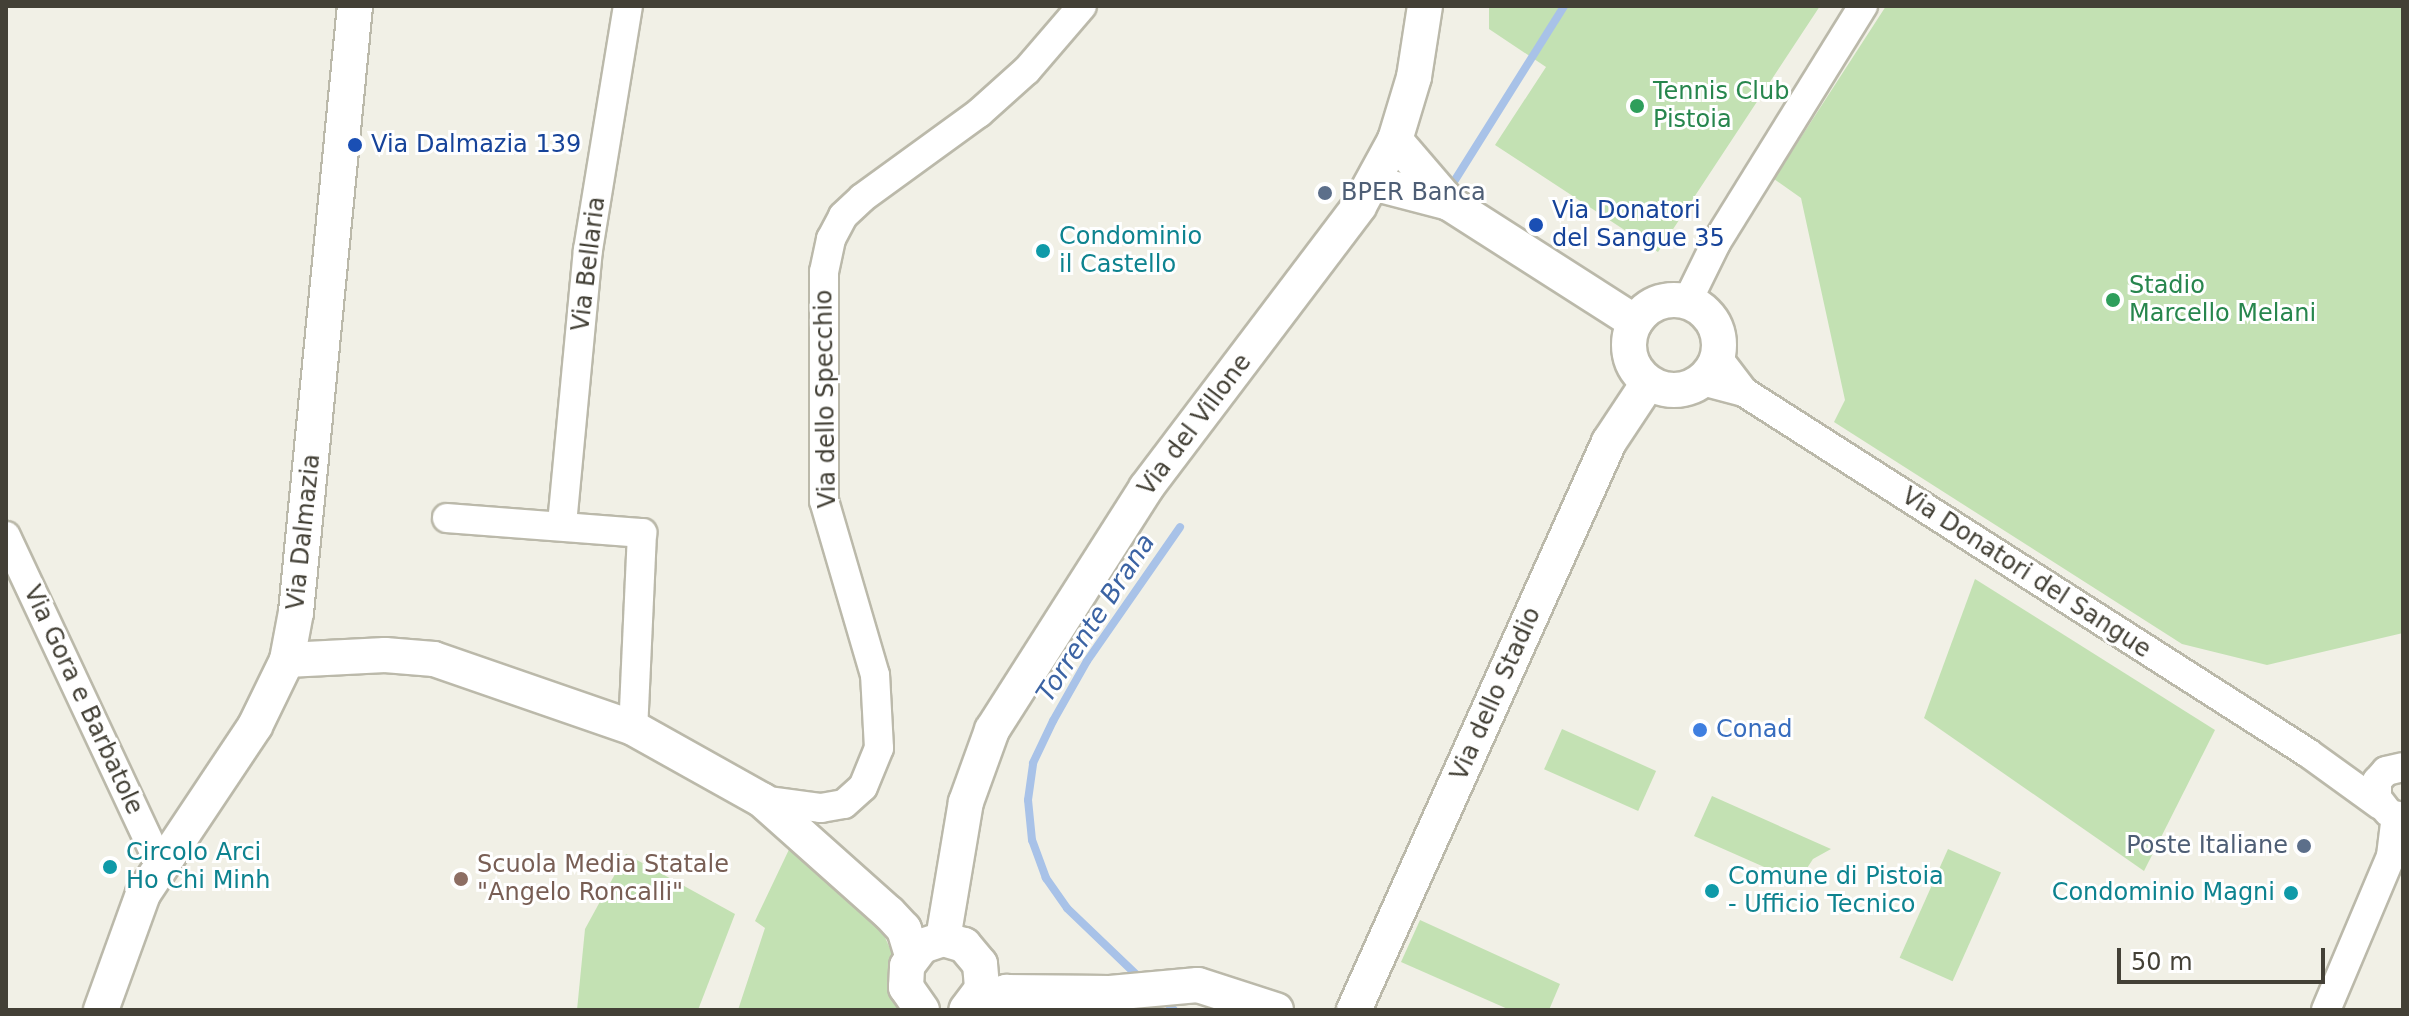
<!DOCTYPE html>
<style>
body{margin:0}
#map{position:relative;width:2409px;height:1016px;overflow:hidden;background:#f1f0e6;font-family:"DejaVu Sans",sans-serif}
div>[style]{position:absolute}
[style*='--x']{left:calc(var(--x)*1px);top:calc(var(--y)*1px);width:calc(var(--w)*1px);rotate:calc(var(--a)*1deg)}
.green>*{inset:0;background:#c3e1b3;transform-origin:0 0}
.stream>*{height:8px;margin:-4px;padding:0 4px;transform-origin:4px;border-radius:4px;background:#a8c2e8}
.roads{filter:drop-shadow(2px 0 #bbb9aa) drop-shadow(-2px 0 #bbb9aa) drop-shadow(0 2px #bbb9aa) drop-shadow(0 -2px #bbb9aa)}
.minor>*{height:28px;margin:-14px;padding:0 14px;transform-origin:14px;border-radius:14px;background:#fff}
.tertiary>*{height:34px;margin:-17px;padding:0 17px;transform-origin:17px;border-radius:17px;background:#fff}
.tertiary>.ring{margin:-17px;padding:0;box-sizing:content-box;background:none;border:34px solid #fff;border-radius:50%}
.dots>*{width:22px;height:22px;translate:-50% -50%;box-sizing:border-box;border:4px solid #fff;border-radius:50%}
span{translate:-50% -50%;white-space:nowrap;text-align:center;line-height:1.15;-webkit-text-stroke:6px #fff;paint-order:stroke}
.leisure-label{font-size:24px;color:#27864d}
.left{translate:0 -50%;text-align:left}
.transit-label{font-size:24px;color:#164399}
.service-label{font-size:24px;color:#4e5e75}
.right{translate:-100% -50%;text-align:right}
.culture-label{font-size:24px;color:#0d838f}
.street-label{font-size:24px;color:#434036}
.shop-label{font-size:24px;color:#366cbe}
.education-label{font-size:24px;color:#785e54}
.water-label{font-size:26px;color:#3b63a3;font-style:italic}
.frame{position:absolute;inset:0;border:8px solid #434036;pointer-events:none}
.scale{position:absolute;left:2117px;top:948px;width:208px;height:36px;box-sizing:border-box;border:4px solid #434036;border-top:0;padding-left:10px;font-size:24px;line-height:28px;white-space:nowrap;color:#434036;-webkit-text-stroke:6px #fff;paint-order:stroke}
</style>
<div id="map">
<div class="green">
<i style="clip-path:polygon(1489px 6px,1820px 6px,1658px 252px,1495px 145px,1546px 67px,1489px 29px)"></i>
<i style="clip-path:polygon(1886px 6px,2403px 6px,2403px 633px,2267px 665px,2182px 644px,1834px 422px,1845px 400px,1801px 198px,1774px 179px)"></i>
<i style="clip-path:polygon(1975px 579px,2215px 730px,2144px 871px,1924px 718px)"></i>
<i style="left:1562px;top:729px;width:103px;height:44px;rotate:24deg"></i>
<i style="clip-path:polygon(1712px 796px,1831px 849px,1813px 859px,1798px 882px,1694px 836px)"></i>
<i style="clip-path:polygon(794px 839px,878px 922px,918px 1010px,738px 1010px,765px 928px,755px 921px)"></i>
<i style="left:1948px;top:849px;width:58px;height:119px;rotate:24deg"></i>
<i style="clip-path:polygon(626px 854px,735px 914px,698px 1010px,577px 1010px,585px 929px)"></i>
<i style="clip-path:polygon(1420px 920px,1560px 984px,1549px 1010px,1510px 1010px,1401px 962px)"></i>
</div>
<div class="stream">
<i style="--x:1455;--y:180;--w:205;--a:-57.9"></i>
<i style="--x:1143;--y:981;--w:105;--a:-136.2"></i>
<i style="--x:1067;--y:908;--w:37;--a:-125"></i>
<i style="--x:1046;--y:878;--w:40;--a:-110.2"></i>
<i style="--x:1032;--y:840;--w:40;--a:-95.7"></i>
<i style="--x:1028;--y:800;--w:37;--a:-82"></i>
<i style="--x:1033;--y:763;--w:47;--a:-64.5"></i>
<i style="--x:1053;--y:721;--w:69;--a:-60.5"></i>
<i style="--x:1087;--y:661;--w:163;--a:-55.2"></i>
<i style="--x:1162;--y:998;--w:17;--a:45"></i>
</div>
<div class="roads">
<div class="minor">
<i style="--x:1687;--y:302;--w:66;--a:-63.8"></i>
<i style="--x:1716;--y:243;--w:279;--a:-58.2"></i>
<i style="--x:1718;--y:358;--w:43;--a:52.6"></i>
<i style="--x:1702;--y:381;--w:43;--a:14.7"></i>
<i style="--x:1744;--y:392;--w:670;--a:32.62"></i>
<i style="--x:2308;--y:753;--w:89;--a:35.8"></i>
<i style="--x:447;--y:518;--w:196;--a:4.4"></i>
<i style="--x:642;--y:533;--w:195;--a:92.6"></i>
<i style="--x:562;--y:524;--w:275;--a:-84.6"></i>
<i style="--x:588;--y:250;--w:247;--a:-80.7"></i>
<i style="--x:6;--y:536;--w:363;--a:64.9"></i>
<i style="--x:762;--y:800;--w:60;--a:7.7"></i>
<i style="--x:821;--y:808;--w:23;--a:-10"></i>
<i style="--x:844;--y:804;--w:25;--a:-42"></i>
<i style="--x:863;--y:787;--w:42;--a:-67.7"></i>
<i style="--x:879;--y:748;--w:73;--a:-93.1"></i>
<i style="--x:875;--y:675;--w:181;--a:-106.3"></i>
<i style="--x:824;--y:501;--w:229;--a:-90"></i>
<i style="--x:824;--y:272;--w:34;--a:-78"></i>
<i style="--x:831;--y:239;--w:26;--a:-62"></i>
<i style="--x:843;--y:216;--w:26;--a:-43"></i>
<i style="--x:862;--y:198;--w:145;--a:-36"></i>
<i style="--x:979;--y:113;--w:64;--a:-41.9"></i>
<i style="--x:1027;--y:70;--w:84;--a:-49.3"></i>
<i style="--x:2388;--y:812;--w:18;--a:-128"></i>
<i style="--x:2377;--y:798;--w:17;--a:-90"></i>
<i style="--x:2377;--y:781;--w:13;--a:-48"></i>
<i style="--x:2386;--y:771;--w:17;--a:-13"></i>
<i style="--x:2326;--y:1010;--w:167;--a:-67.1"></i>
<i style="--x:2391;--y:856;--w:41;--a:-83"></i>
</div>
<div class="tertiary">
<i style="--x:1395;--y:140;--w:83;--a:49.4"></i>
<i style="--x:1449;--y:203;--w:221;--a:32.6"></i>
<i style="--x:1373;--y:183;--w:79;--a:14.7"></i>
<i class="ring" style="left:1629px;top:300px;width:56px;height:56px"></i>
<i style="--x:287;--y:660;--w:98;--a:-2.9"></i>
<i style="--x:385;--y:655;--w:49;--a:4.7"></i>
<i style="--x:434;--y:659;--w:211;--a:19.1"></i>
<i style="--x:633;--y:728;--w:148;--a:29.2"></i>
<i style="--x:762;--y:800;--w:170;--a:41.7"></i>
<i style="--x:889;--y:913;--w:22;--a:47"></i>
<i style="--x:904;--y:929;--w:28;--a:73"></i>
<i style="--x:943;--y:939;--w:139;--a:-80.5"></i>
<i style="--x:966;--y:802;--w:77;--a:-70.1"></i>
<i style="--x:992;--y:730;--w:287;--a:-57.5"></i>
<i style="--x:1146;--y:488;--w:353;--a:-52.9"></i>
<i style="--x:1359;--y:206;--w:75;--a:-61.4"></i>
<i style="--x:1395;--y:140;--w:66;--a:-73.2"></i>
<i style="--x:1414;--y:77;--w:72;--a:-81.2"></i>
<i style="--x:975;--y:1002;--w:33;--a:-18"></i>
<i style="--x:1006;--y:992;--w:104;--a:0.6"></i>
<i style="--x:1110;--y:993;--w:88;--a:-5.2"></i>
<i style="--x:1198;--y:985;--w:82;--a:17.8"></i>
<i style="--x:101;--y:1010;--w:123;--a:-70.1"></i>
<i style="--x:143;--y:894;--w:202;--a:-56.3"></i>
<i style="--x:255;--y:726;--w:73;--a:-64.1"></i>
<i style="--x:287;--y:660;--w:49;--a:-79.4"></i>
<i style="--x:296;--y:612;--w:609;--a:-84.44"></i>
<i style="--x:922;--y:1010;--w:28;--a:-125"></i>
<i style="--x:906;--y:987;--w:21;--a:-87"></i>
<i style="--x:907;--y:966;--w:25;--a:-53"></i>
<i style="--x:922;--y:946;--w:22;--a:-18"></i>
<i style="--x:943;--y:939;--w:22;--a:16"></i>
<i style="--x:964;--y:945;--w:25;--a:50"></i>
<i style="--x:980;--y:964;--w:25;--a:85"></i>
<i style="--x:982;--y:989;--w:26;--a:127"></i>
<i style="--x:1354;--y:1010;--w:623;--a:-65.82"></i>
<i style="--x:1609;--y:442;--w:71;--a:-56.5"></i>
</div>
</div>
<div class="dots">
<i style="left:1637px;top:106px;background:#2e9e5b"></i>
<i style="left:355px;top:145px;background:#1a4fb4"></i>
<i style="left:1325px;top:193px;background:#5c6f8a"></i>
<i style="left:1536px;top:225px;background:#1a4fb4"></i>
<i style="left:1043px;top:251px;background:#0f9aa8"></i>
<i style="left:2113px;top:300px;background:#2e9e5b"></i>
<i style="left:1700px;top:730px;background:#3f7fe0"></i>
<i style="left:2304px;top:846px;background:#5c6f8a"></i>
<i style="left:110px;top:867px;background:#0f9aa8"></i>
<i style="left:461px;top:879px;background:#8d6e63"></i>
<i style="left:1712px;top:891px;background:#0f9aa8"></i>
<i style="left:2291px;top:893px;background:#0f9aa8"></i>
</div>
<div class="leisure-label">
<span class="left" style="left:1653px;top:106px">Tennis Club<br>Pistoia</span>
<span class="left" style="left:2129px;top:300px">Stadio<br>Marcello Melani</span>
</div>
<div class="transit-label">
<span class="left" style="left:371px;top:145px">Via Dalmazia 139</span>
<span class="left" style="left:1552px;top:225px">Via Donatori<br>del Sangue 35</span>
</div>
<div class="service-label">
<span class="left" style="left:1341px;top:193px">BPER Banca</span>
<span class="right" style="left:2288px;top:846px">Poste Italiane</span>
</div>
<div class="culture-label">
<span class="left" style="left:1059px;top:251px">Condominio<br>il Castello</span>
<span class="left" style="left:126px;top:867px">Circolo Arci<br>Ho Chi Minh</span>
<span class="left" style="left:1728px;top:891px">Comune di Pistoia<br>- Ufficio Tecnico</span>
<span class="right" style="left:2275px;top:893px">Condominio Magni</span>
</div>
<div class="street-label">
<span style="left:589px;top:264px;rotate:-83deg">Via Bellaria</span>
<span style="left:826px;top:399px;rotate:-91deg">Via dello Specchio</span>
<span style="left:1195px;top:425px;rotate:-53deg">Via del Villone</span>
<span style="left:304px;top:532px;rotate:-84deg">Via Dalmazia</span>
<span style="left:2026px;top:573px;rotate:33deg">Via Donatori del Sangue</span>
<span style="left:1496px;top:694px;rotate:-66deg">Via dello Stadio</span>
<span style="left:83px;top:700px;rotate:65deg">Via Gora e Barbatole</span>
</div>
<div class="shop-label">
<span class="left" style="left:1716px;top:730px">Conad</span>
</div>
<div class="education-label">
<span class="left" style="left:477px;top:879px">Scuola Media Statale<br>"Angelo Roncalli"</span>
</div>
<div class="water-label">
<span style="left:1096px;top:618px;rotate:-57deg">Torrente Brana</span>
</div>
<div class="frame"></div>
<div class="scale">50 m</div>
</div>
